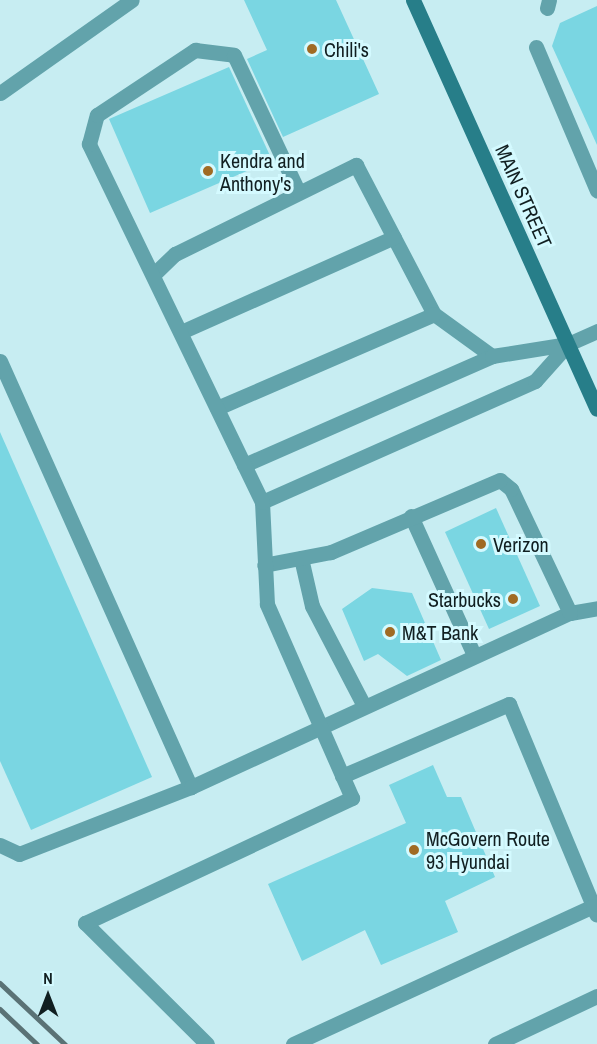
<!DOCTYPE html>
<html>
<head>
<meta charset="utf-8">
<style>
  body { margin:0 }
  #map { position:relative; width:597px; height:1044px; overflow:hidden; background:#c7edf2; font-family:"Archivo Narrow",sans-serif }
  div>[style] { position:absolute }
  [style*='--x'] { left:calc(var(--x)*1px); top:calc(var(--y)*1px); width:calc(var(--w)*1px); rotate:calc(var(--a)*1deg) }
  .building>* { inset:0; background:#7ad6e2 }
  .lane>* { height:15px; margin:-7.5px; padding:0 7.5px; transform-origin:7.5px; border-radius:7.5px; background:#62a3ab }
  .street>* { height:15px; margin:-7.5px; padding:0 7.5px; transform-origin:7.5px; border-radius:7.5px; background:#62a3ab }
  .secondary>* { height:15px; margin:-7.5px; padding:0 7.5px; transform-origin:7.5px; border-radius:7.5px; background:#277e89 }
  .rail>* { height:4.5px; margin:-2.25px; padding:0 2.25px; transform-origin:2.25px; border-radius:2.25px; background:#5a7275 }
  .dots>* { width:16px; height:16px; translate:-50% -50%; box-sizing:border-box; border:3px solid #d4faff; border-radius:50% }
  span { translate:-50% -50%; white-space:nowrap; text-align:center; line-height:1.15; -webkit-text-stroke:6px #d4faff; paint-order:stroke }
  .poi-label { font-size:20px; color:#111f21 }
  .left { translate:0 -50%; text-align:left }
  .right { translate:-100% -50%; text-align:right }
  .street-label { font-size:20px; color:#111f21 }
  .north { position:absolute; left:18px; top:966px; width:60px; height:60px; -webkit-text-stroke:4px #d4faff; paint-order:stroke; rotate:0deg; font-size:16px; font-weight:700; line-height:24px; text-align:center; color:#111f21 }
  .north::after { content:''; display:block; margin:auto; width:21px; height:27px; background:#111f21; clip-path:polygon(50% 0,100% 100%,50% 72%,0 100%) }
</style>
</head>
<body>
<div id="map">
  <div class="building">
    <div style="clip-path:polygon(244px 0,336px 0,379px 94px,283px 137px,247px 59px,267px 50px)"></div>
    <div style="clip-path:polygon(597px 6px,597px 145px,552px 46px,560px 23px)"></div>
    <div style="clip-path:polygon(229px 67px,272px 160px,150px 213px,109px 119px)"></div>
    <div style="clip-path:polygon(0 432px,152px 777px,31px 830px,0 761px)"></div>
    <div style="clip-path:polygon(496px 508px,540px 606px,489px 629px,445px 532px)"></div>
    <div style="clip-path:polygon(372px 588px,412px 593px,441px 660px,407px 676px,378px 654px,364px 661px,342px 609px)"></div>
    <div style="clip-path:polygon(433px 765px,447px 797px,461px 797px,495px 877px,445px 901px,458px 932px,381px 965px,365px 930px,302px 961px,268px 884px,406px 823px,389px 785px)"></div>
  </div>
  <div class="lane">
    <div style="--x:547;--y:8;--w:8;--a:-76"></div>
    <div style="--x:536;--y:47;--w:156;--a:67"></div>
    <div style="--x:154;--y:274;--w:29;--a:-44"></div>
    <div style="--x:175;--y:254;--w:202;--a:-26.2"></div>
    <div style="--x:356;--y:165;--w:168;--a:62.4"></div>
    <div style="--x:434;--y:314;--w:72;--a:35.9"></div>
    <div style="--x:181;--y:332;--w:233;--a:-24"></div>
    <div style="--x:0;--y:361;--w:467;--a:65.9"></div>
    <div style="--x:217;--y:408;--w:236;--a:-23.4"></div>
    <div style="--x:244;--y:465;--w:271;--a:-23.7"></div>
    <div style="--x:492;--y:356;--w:77;--a:-9"></div>
    <div style="--x:568;--y:344;--w:32;--a:-24"></div>
    <div style="--x:262;--y:502;--w:299;--a:-23.9"></div>
    <div style="--x:535;--y:381;--w:50;--a:-48.3"></div>
    <div style="--x:411;--y:516;--w:153;--a:65.6"></div>
    <div style="--x:301;--y:558;--w:49;--a:77.1"></div>
    <div style="--x:312;--y:606;--w:110;--a:62.5"></div>
    <div style="--x:570;--y:613;--w:27;--a:-10"></div>
    <div style="--x:342;--y:776;--w:182;--a:-23.3"></div>
    <div style="--x:509;--y:704;--w:219;--a:67.4"></div>
    <div style="--x:0;--y:845;--w:21;--a:25"></div>
    <div style="--x:19;--y:854;--w:185;--a:-21.3"></div>
    <div style="--x:191;--y:787;--w:417;--a:-24.7"></div>
    <div style="--x:570;--y:613;--w:137;--a:-115.4"></div>
    <div style="--x:511;--y:489;--w:14;--a:-141"></div>
    <div style="--x:500;--y:480;--w:184;--a:156.9"></div>
    <div style="--x:331;--y:552;--w:68;--a:169"></div>
    <div style="--x:207;--y:1044;--w:172;--a:-135.2"></div>
    <div style="--x:85;--y:923;--w:295;--a:-25.1"></div>
    <div style="--x:352;--y:798;--w:212;--a:-113.7"></div>
    <div style="--x:267;--y:604;--w:102;--a:-92.8"></div>
    <div style="--x:262;--y:502;--w:398;--a:-115.8"></div>
    <div style="--x:89;--y:144;--w:30;--a:-75"></div>
    <div style="--x:97;--y:115;--w:118;--a:-33.6"></div>
    <div style="--x:195;--y:50;--w:39;--a:7"></div>
    <div style="--x:234;--y:55;--w:150;--a:64.8"></div>
    <div style="--x:293;--y:1044;--w:330;--a:-24.7"></div>
    <div style="--x:593;--y:906;--w:9;--a:69"></div>
    <div style="--x:495;--y:1044;--w:113;--a:-25.2"></div>
  </div>
  <div class="street">
    <div style="--x:0;--y:93;--w:161;--a:-35.2"></div>
  </div>
  <div class="secondary">
    <div style="--x:413;--y:0;--w:448;--a:65.8"></div>
  </div>
  <div class="rail">
    <div style="--x:0;--y:983;--w:89;--a:43.2"></div>
    <div style="--x:0;--y:1009;--w:51;--a:43.4"></div>
  </div>
  <div class="dots">
    <div style="left:312px;top:49px;background:#a06b24"></div>
    <div style="left:208px;top:171px;background:#a06b24"></div>
    <div style="left:481px;top:544px;background:#a06b24"></div>
    <div style="left:513px;top:599px;background:#a06b24"></div>
    <div style="left:390px;top:632px;background:#a06b24"></div>
    <div style="left:414px;top:850px;background:#a06b24"></div>
  </div>
  <div class="poi-label">
    <span class="left" style="left:324px;top:49px">Chili's</span>
    <span class="left" style="left:220px;top:172px">Kendra and<br>Anthony's</span>
    <span class="left" style="left:493px;top:544px">Verizon</span>
    <span class="right" style="left:501px;top:599px">Starbucks</span>
    <span class="left" style="left:402px;top:632px">M&amp;T Bank</span>
    <span class="left" style="left:426px;top:850px">McGovern Route<br>93 Hyundai</span>
  </div>
  <div class="street-label">
    <span style="left:524px;top:196px;rotate:66deg">MAIN STREET</span>
  </div>
  <div class="north">N</div>
</div>
</body>
</html>
